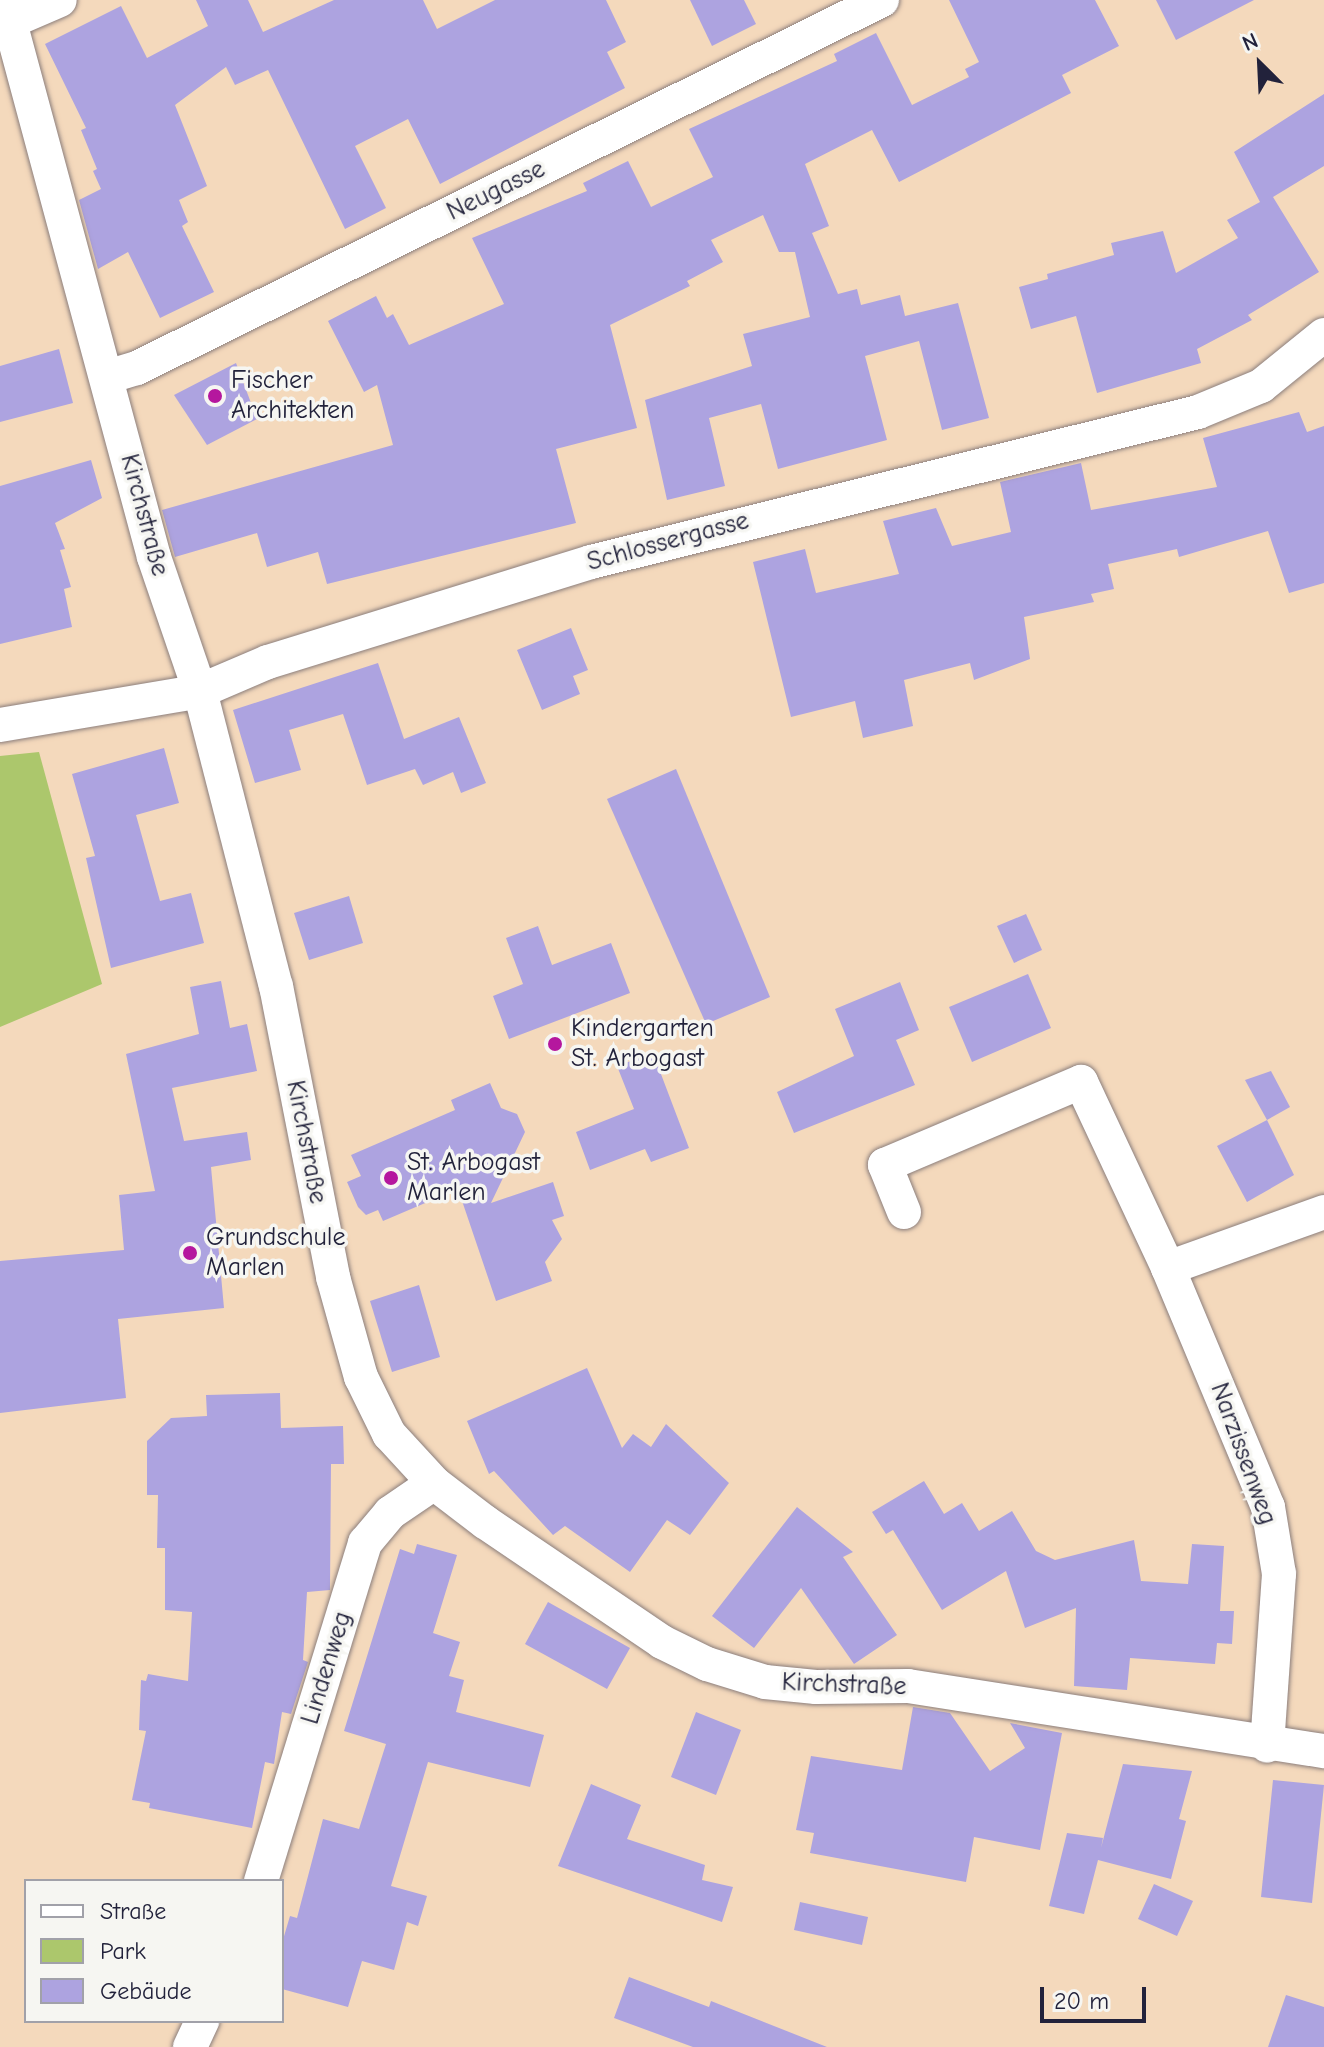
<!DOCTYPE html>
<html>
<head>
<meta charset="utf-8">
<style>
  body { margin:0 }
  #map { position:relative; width:1324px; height:2047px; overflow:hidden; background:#f4d9bc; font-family:"Comic Neue",sans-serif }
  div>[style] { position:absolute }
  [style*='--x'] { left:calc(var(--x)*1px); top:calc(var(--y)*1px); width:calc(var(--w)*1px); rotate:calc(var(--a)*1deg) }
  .green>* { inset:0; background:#acc76c }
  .building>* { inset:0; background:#ada3e0 }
  .roads { filter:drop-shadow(0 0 2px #8b7e7c) drop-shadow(0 0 2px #8b7e7c) }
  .minor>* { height:34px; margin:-17px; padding:0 17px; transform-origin:17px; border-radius:17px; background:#fff }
  .dots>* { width:22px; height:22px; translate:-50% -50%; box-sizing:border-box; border:4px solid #f6f6f2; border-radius:50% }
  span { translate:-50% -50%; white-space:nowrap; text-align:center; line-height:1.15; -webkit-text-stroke:7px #f6f6f2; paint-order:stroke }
  .street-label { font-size:26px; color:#22223b }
  .poi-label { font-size:26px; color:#22223b }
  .left { translate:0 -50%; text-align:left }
  .legend { position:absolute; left:24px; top:1879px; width:260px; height:144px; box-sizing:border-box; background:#f6f6f2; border:2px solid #a1a1a9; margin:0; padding:10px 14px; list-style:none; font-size:24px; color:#22223b }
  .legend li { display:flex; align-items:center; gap:16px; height:40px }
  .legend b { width:40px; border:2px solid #a1a1a9 }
  .north { position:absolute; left:1220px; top:24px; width:80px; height:80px; -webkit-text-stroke:6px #f6f6f2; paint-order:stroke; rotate:336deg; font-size:22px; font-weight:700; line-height:32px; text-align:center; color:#22223b }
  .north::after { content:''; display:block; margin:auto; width:28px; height:36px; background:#22223b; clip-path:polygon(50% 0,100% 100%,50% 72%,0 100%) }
  .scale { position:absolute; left:1040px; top:1987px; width:106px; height:36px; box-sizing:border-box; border:4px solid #22223b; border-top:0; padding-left:10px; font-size:24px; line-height:28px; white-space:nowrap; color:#22223b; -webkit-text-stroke:6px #f6f6f2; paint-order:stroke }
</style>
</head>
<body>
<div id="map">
  <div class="green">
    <div style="clip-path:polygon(39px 752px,102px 984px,0 1027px,0 756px)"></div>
  </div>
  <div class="building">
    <div style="clip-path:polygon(196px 0,248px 0,263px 32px,334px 0,423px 0,437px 29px,495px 0,606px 0,626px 42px,607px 52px,625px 88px,440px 184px,408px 119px,355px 146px,386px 208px,345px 229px,268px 70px,235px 85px,226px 67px,175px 105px,207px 186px,179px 200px,188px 222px,182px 226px,214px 292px,160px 318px,128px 252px,98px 269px,79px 200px,101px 189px,93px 171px,97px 169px,81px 130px,86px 128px,45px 44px,121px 6px,147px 58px,208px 26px)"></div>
    <div style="clip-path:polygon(690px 0,744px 0,756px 24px,712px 46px)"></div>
    <div style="clip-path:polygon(949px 0,1095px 0,1119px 46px,1062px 75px,1071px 93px,899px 182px,872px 130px,805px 164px,829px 226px,812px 233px,838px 294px,857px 289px,861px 305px,900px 295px,905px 316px,958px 303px,989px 418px,942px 430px,919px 341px,865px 356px,887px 440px,778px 469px,761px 404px,709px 418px,725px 486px,667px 500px,645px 400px,752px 366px,743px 334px,810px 317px,795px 252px,779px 252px,763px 215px,711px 240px,723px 262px,687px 281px,690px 286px,610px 325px,637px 428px,556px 449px,576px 523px,327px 584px,318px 552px,267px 567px,257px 533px,175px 557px,162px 510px,393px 445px,377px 385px,364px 392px,328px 321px,376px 296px,387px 318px,393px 314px,409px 345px,504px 304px,472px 238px,587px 191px,583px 183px,628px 161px,651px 207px,713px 177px,689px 129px,837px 61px,834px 54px,876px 33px,912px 105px,969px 77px,965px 69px,979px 62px)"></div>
    <div style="clip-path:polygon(1156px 0,1254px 0,1176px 40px)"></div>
    <div style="clip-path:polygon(1324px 94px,1324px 166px,1273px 197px,1319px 272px,1248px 315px,1252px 320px,1197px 349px,1201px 363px,1097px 393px,1076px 316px,1031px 329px,1019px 287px,1048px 279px,1047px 274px,1114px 255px,1111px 243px,1163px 231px,1176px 273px,1238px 238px,1227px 220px,1260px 202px,1234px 152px)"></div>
    <div style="clip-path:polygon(59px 349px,73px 403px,0 422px,0 366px)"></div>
    <div style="clip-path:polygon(236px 363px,257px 419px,207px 445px,174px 395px)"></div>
    <div style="clip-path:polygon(1299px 412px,1307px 432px,1324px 426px,1324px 583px,1289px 593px,1268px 531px,1179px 557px,1177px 549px,1108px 564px,1114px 589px,1091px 594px,1094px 602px,1024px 617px,1030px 659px,974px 680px,970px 663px,904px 680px,913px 726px,863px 738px,855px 701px,791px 717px,753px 562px,805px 549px,816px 593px,899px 574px,883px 521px,936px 508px,952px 546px,1011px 532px,1000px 482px,1081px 463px,1091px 510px,1217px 487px,1203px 438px)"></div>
    <div style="clip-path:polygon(91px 460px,102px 498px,55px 523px,65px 549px,60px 550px,71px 587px,64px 589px,72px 627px,0 644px,0 486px)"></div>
    <div style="clip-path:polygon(571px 628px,588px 670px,573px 676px,580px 694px,542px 710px,517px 650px)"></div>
    <div style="clip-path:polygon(378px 663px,404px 739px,459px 717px,486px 783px,461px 793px,453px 772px,423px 785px,415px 769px,367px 785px,343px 714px,289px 730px,301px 770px,255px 783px,233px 710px)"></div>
    <div style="clip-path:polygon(164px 748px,179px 803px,136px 815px,160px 901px,191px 893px,204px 943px,111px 968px,86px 858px,95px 856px,72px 774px)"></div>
    <div style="clip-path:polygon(676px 769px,770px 997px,706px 1024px,607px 799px)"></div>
    <div style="clip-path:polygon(349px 896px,363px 943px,309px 960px,294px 913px)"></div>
    <div style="clip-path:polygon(1026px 914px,1042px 950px,1014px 963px,997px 926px)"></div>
    <div style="clip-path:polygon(538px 926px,552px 965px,611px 943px,630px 993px,509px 1039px,493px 996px,523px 984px,506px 938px)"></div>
    <div style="clip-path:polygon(1028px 974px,1051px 1028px,972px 1062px,949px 1007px)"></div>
    <div style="clip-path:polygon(221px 981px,230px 1028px,247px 1024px,257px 1071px,172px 1088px,184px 1141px,247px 1132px,251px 1160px,211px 1167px,224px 1308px,118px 1319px,126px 1398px,0 1413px,0 1261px,124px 1250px,119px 1195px,155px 1191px,126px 1054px,199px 1034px,190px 987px)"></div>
    <div style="clip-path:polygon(900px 982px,919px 1030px,896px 1040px,915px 1085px,794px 1133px,777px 1092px,854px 1056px,835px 1009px)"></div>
    <div style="clip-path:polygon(653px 1053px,689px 1148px,651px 1162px,645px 1149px,590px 1170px,576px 1132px,634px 1109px,617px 1066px)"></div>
    <div style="clip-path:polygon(1271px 1071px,1290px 1107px,1267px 1120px,1245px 1080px)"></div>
    <div style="clip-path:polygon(490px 1083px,501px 1108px,517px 1114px,525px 1132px,491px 1203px,553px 1182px,564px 1216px,552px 1220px,562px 1239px,545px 1262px,552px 1281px,496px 1301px,458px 1189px,383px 1221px,378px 1210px,366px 1215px,358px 1207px,347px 1182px,361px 1176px,351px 1155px,455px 1110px,451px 1100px)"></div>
    <div style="clip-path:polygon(1267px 1120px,1294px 1175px,1247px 1202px,1217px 1146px)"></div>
    <div style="clip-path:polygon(419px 1285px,440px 1357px,392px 1372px,370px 1301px)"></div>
    <div style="clip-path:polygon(587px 1368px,622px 1448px,633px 1434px,651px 1447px,666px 1424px,729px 1483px,690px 1535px,667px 1520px,630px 1572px,565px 1526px,553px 1535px,494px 1471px,489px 1474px,467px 1421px)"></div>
    <div style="clip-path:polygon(280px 1393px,281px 1428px,343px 1426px,344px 1464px,331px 1464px,330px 1590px,307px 1592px,303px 1660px,308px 1662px,291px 1714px,282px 1712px,274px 1764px,265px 1762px,252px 1828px,149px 1808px,150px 1803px,132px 1800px,146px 1731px,139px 1730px,141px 1680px,146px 1681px,148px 1674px,188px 1681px,192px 1612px,165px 1610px,165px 1548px,157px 1548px,158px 1495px,147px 1495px,147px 1441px,171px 1418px,207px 1416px,206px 1395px)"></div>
    <div style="clip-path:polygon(924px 1481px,944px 1514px,962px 1503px,979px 1531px,1012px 1511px,1036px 1551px,1055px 1560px,1134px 1540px,1141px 1581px,1188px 1584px,1192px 1544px,1224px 1546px,1220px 1611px,1234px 1611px,1232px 1644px,1217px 1643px,1215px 1664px,1130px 1658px,1127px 1690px,1074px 1686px,1076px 1608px,1025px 1628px,1006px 1571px,942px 1610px,893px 1530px,886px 1534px,872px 1512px)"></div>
    <div style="clip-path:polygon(797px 1507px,853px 1552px,843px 1557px,897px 1635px,854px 1664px,801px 1588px,754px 1648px,712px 1616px)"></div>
    <div style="clip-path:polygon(417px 1544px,457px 1555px,433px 1633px,460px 1642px,449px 1676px,464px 1680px,456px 1712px,544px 1735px,530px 1787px,428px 1762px,391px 1886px,427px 1896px,418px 1926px,407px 1922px,394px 1970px,362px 1961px,348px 2007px,282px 1989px,282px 1943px,290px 1916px,297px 1918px,323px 1819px,359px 1829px,386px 1744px,344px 1731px,400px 1549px,414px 1554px)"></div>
    <div style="clip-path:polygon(548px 1602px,630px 1648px,607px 1689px,525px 1644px)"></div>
    <div style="clip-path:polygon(913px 1707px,950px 1713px,990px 1771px,1025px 1748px,1010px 1723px,1062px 1733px,1040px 1850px,974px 1837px,966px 1882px,810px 1853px,814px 1833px,796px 1830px,811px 1756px,902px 1770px)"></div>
    <div style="clip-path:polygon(696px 1712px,741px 1730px,716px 1795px,671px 1777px)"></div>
    <div style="clip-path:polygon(1123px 1764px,1192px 1771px,1179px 1819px,1186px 1821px,1171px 1879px,1098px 1860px,1084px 1914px,1049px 1906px,1067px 1833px,1103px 1838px,1101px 1848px)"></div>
    <div style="clip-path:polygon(1273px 1780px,1324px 1785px,1312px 1903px,1261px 1897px)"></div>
    <div style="clip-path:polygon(591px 1784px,641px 1805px,627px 1839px,705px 1865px,702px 1880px,733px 1887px,722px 1922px,558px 1866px)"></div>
    <div style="clip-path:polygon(1154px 1884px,1193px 1901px,1177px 1936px,1138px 1919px)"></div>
    <div style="clip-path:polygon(800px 1902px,868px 1917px,862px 1945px,794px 1930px)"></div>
    <div style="clip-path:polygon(629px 1977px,709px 2007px,711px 2001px,827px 2047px,693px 2047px,614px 2018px)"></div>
    <div style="clip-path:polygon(1286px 1995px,1324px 2007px,1324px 2047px,1268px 2047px)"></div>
  </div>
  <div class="roads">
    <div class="minor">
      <div style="--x:4;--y:0;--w:577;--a:74.93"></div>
      <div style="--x:154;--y:557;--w:142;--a:71.1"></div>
      <div style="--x:200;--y:691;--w:305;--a:75.6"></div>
      <div style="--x:276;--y:986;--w:297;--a:78.9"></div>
      <div style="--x:333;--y:1277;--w:104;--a:74.4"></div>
      <div style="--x:361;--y:1377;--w:64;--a:63.8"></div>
      <div style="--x:389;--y:1434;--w:67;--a:47.4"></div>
      <div style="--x:434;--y:1483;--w:64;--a:37.4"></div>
      <div style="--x:485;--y:1522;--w:214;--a:34.1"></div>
      <div style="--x:662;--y:1642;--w:50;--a:26.1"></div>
      <div style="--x:707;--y:1664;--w:61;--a:17.2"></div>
      <div style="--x:765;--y:1682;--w:51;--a:5.6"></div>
      <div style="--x:816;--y:1687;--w:92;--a:-0.6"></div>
      <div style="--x:908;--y:1686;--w:421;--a:8.9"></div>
      <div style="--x:0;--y:26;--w:65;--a:-23.4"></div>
      <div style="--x:107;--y:377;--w:31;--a:-17"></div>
      <div style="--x:137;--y:368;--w:831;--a:-26.29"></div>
      <div style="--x:0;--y:725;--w:203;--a:-9.6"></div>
      <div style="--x:200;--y:691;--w:74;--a:-23.1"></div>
      <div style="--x:268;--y:662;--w:338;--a:-17.2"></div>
      <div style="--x:591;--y:562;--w:625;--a:-13.88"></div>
      <div style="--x:1198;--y:412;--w:68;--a:-22.4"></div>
      <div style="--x:1261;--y:386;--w:81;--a:-39"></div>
      <div style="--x:904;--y:1212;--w:51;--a:-112"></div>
      <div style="--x:885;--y:1165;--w:213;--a:-23"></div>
      <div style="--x:1081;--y:1082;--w:205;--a:64.9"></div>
      <div style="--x:1168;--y:1268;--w:259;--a:67.3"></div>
      <div style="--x:1268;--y:1507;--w:68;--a:80.7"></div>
      <div style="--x:1279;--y:1574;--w:172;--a:94"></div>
      <div style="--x:1168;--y:1268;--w:166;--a:-19.7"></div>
      <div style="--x:261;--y:1881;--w:354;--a:-72.9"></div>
      <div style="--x:365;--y:1543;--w:39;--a:-50"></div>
      <div style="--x:390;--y:1513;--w:53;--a:-34.3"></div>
      <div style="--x:190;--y:2047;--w:29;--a:-65"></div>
    </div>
  </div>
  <div class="dots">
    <div style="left:215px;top:396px;background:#b5179e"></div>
    <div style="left:555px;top:1044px;background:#b5179e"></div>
    <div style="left:391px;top:1178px;background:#b5179e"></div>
    <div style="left:190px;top:1253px;background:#b5179e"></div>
  </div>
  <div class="street-label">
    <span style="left:496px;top:191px;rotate:-26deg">Neugasse</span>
    <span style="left:144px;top:515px;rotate:75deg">Kirchstraße</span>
    <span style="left:668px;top:542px;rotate:-15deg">Schlossergasse</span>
    <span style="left:306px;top:1142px;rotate:79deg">Kirchstraße</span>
    <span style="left:1243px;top:1454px;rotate:70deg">Narzissenweg</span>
    <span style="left:327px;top:1668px;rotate:-73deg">Lindenweg</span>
    <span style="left:844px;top:1685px;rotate:2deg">Kirchstraße</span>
  </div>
  <div class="poi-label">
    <span class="left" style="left:231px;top:396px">Fischer<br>Architekten</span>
    <span class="left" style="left:571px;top:1044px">Kindergarten<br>St. Arbogast</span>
    <span class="left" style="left:407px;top:1178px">St. Arbogast<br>Marlen</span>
    <span class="left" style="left:206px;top:1253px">Grundschule<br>Marlen</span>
  </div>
  <ul class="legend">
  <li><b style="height:10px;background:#fff"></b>Straße</li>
  <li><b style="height:22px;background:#acc76c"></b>Park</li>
  <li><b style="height:22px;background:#ada3e0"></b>Gebäude</li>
  </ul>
  <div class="north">N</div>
  <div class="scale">20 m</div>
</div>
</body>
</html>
